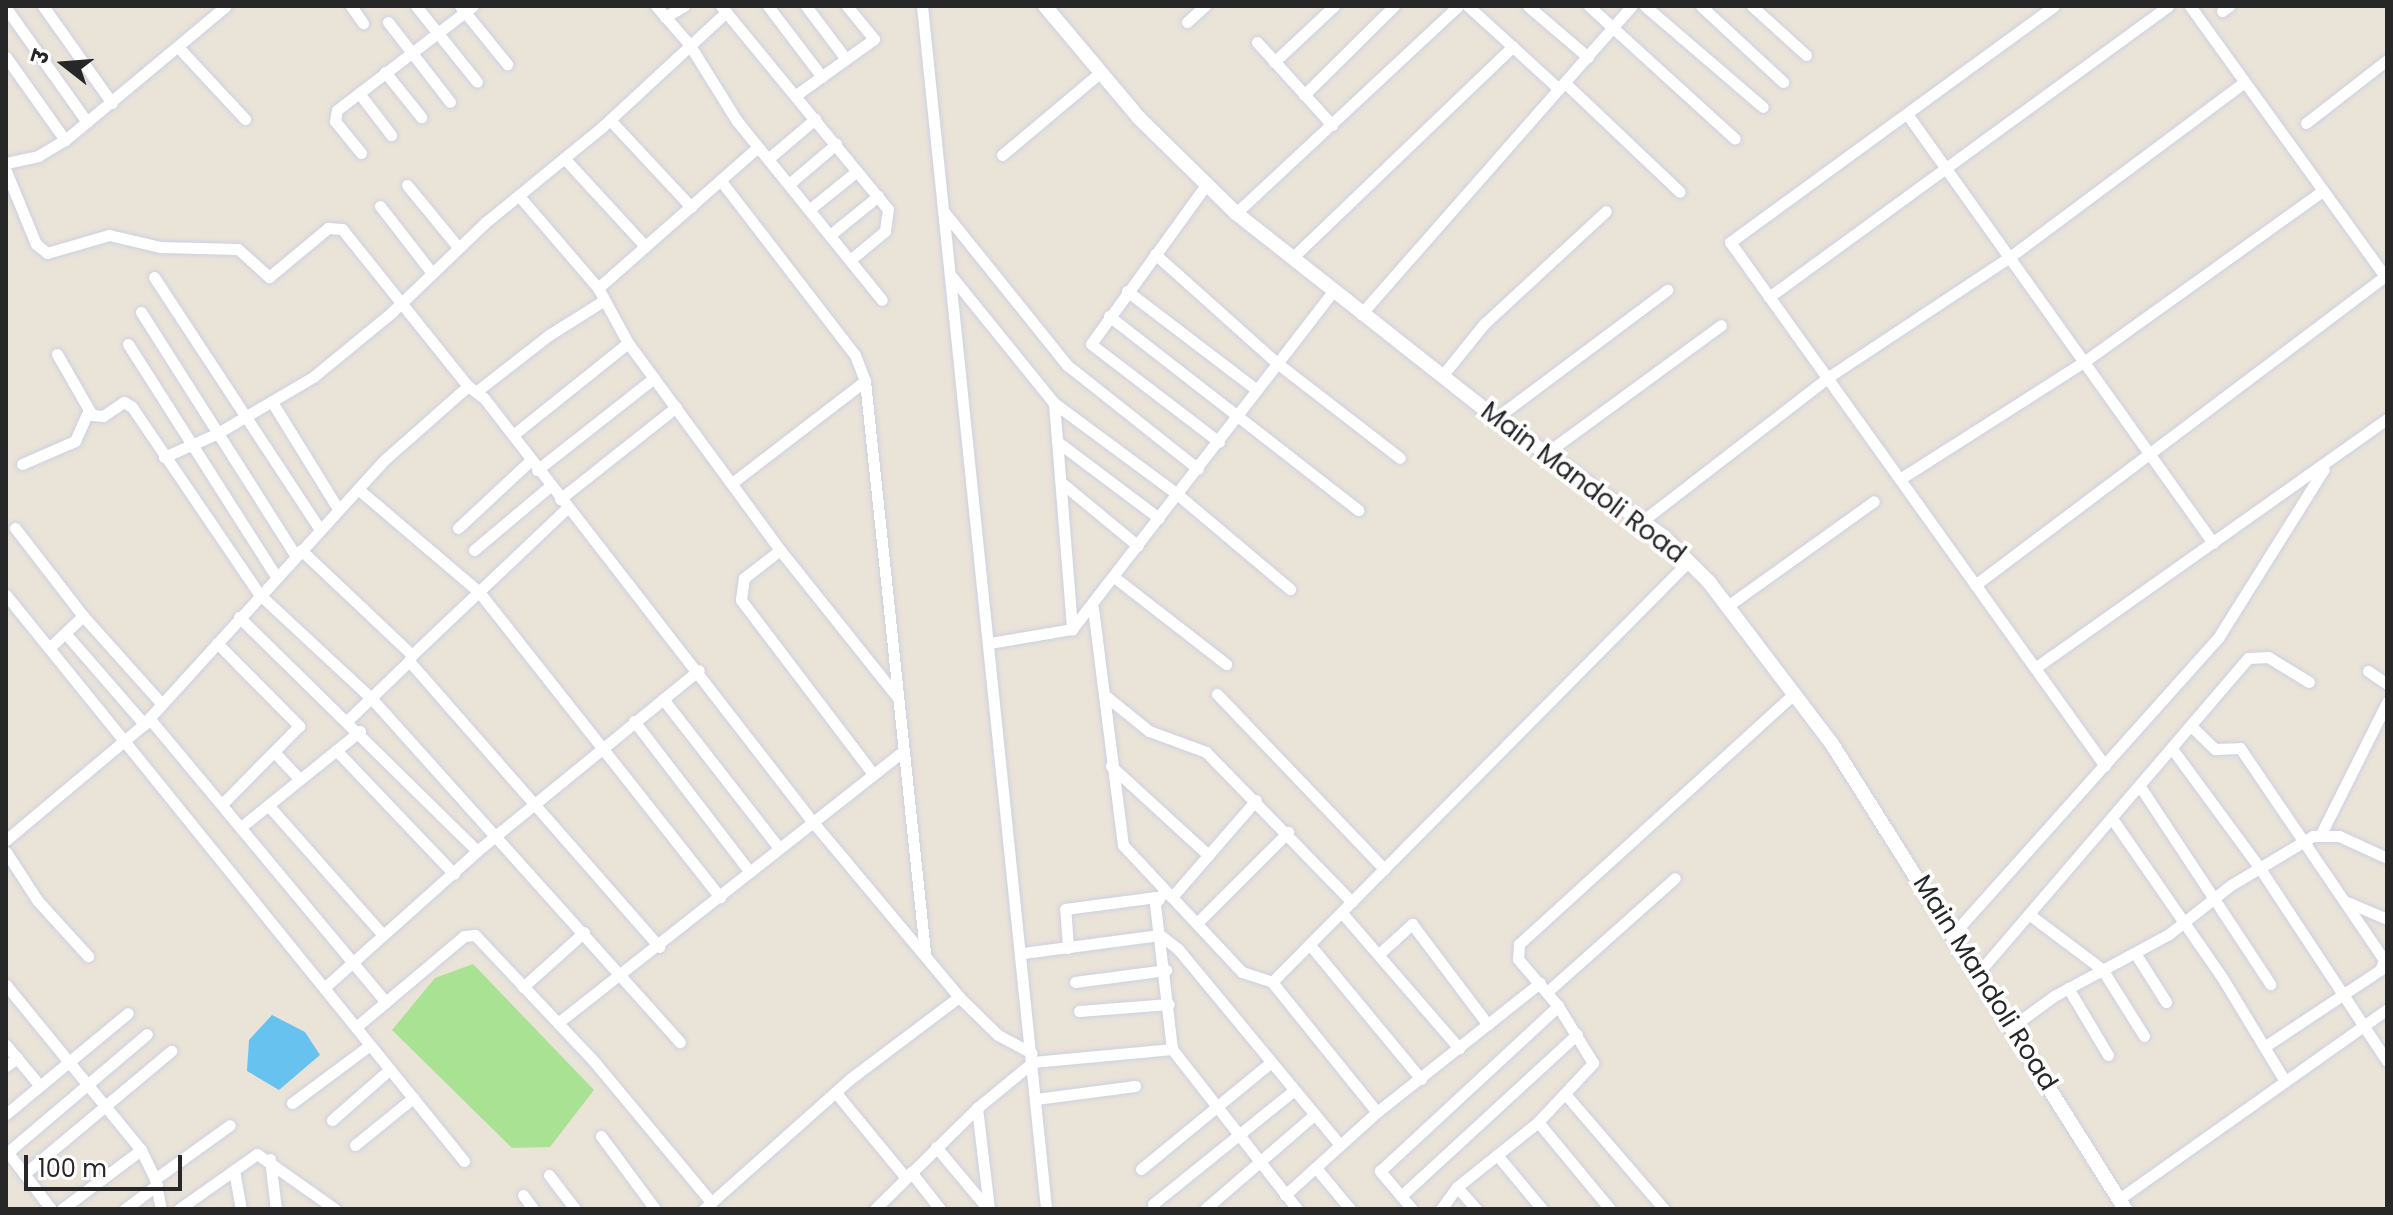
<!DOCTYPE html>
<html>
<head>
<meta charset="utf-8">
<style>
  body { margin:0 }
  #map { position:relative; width:2393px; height:1215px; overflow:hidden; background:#eae3d8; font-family:Poppins,"Noto Sans Devanagari",sans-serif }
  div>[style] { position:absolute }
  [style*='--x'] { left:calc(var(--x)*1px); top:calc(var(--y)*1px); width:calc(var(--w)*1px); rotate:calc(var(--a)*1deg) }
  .green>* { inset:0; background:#a9e293 }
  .water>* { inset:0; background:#68c2ef }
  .roads { filter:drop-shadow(0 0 2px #cdd0e1) drop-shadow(0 0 2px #cdd0e1) }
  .minor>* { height:11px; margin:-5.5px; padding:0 5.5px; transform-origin:5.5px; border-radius:5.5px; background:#fff }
  .tertiary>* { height:14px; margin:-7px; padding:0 7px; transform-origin:7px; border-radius:7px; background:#fff }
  span { translate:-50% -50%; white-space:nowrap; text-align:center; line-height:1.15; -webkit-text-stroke:8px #fff; paint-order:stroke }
  .street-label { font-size:26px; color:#272727 }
  .frame { position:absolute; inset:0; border:8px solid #272727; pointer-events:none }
  .north { position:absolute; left:24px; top:24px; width:80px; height:80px; -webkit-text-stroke:6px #fff; paint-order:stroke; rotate:287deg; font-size:22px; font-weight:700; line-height:32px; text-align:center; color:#272727 }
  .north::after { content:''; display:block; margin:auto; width:28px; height:36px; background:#272727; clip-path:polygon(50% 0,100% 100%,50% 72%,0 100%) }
  .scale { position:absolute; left:24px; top:1155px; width:158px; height:36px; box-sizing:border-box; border:4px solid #272727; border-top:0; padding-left:10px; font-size:24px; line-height:28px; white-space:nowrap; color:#272727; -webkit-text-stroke:6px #fff; paint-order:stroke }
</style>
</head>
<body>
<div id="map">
  <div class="green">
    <div style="clip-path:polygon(473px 964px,594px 1090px,550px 1147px,512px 1148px,392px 1030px,435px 978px)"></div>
  </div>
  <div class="water">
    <div style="clip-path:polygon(272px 1015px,305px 1032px,320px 1055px,279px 1090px,247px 1071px,249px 1040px)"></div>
  </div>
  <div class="roads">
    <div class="minor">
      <div style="--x:43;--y:6;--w:119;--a:54.6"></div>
      <div style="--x:351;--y:6;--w:21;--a:55"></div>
      <div style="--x:416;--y:6;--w:97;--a:51.2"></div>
      <div style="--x:460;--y:6;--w:75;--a:51"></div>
      <div style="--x:656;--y:6;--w:50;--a:49"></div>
      <div style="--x:689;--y:44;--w:91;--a:58.1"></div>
      <div style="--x:737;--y:121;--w:230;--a:51"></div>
      <div style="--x:721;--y:6;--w:263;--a:50.6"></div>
      <div style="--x:888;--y:209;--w:22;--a:98"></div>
      <div style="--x:885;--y:231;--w:45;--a:140.4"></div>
      <div style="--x:768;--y:6;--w:89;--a:52.7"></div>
      <div style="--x:806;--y:6;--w:66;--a:53"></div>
      <div style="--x:922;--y:6;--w:1209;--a:84.11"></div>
      <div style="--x:1468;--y:6;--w:123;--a:42.4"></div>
      <div style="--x:1528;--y:6;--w:79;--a:40.4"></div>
      <div style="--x:1589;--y:6;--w:197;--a:42.3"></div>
      <div style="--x:1645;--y:6;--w:155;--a:40.6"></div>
      <div style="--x:1701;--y:6;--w:112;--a:42.8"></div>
      <div style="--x:1752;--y:6;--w:73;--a:42.2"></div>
      <div style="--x:2054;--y:6;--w:401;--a:143.9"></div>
      <div style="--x:1730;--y:242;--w:644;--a:54.41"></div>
      <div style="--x:2190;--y:6;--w:337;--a:54.2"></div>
      <div style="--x:6;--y:8;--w:140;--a:54.6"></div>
      <div style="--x:2222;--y:11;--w:9;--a:-36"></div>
      <div style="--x:665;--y:17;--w:22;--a:-30"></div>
      <div style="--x:388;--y:22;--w:101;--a:52.2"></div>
      <div style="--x:1187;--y:22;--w:24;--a:-42"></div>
      <div style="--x:1257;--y:42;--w:112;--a:47.9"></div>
      <div style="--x:179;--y:48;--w:97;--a:47.1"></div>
      <div style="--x:6;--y:57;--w:102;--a:54.6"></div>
      <div style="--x:1274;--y:62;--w:82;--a:-43"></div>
      <div style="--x:385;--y:72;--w:58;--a:51.3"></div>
      <div style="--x:1565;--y:83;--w:158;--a:43.5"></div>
      <div style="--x:359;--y:93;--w:53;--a:52.7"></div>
      <div style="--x:796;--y:95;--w:96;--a:-35.7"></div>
      <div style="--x:874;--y:39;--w:43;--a:-129.3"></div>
      <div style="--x:1304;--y:95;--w:127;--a:-44.7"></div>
      <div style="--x:1907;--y:114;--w:527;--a:54.5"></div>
      <div style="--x:610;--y:120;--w:119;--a:47"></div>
      <div style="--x:2306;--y:123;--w:103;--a:-37.9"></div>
      <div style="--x:361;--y:153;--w:41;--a:-129.1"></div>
      <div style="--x:335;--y:121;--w:11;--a:-80"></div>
      <div style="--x:337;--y:110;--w:171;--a:-37.4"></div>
      <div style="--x:1002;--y:155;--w:129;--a:-40"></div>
      <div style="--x:564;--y:158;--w:120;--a:47.4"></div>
      <div style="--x:768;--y:159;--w:62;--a:-40.4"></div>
      <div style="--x:6;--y:163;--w:33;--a:-12"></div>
      <div style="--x:38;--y:156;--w:31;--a:-31"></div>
      <div style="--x:65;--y:140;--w:209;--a:-39.8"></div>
      <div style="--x:6;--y:171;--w:79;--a:67.7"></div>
      <div style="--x:36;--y:244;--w:14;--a:39"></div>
      <div style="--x:47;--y:253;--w:65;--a:-16.2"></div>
      <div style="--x:109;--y:235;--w:52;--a:13.2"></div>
      <div style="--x:160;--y:247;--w:78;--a:1.5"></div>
      <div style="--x:238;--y:249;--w:42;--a:42.1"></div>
      <div style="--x:269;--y:277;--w:77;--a:-39.7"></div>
      <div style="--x:328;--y:228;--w:14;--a:4"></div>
      <div style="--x:342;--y:229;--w:201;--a:51.3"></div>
      <div style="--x:721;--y:181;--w:220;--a:52.4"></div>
      <div style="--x:855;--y:355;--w:28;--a:69"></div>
      <div style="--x:865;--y:381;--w:574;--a:84"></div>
      <div style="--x:789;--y:184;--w:62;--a:-40.4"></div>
      <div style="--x:407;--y:185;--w:80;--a:50.6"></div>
      <div style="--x:1206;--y:185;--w:196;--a:125.9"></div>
      <div style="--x:1091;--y:344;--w:161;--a:37.4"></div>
      <div style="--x:519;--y:196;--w:121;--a:49.3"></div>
      <div style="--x:598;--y:288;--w:63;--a:61.4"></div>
      <div style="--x:628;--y:343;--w:257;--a:53.7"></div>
      <div style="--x:780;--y:550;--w:189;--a:51.4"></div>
      <div style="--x:380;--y:206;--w:85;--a:52.2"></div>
      <div style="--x:810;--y:209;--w:60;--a:-39"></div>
      <div style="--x:944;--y:212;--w:196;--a:51.2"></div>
      <div style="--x:1067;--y:365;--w:167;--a:38.4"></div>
      <div style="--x:1236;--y:213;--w:304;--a:-43"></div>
      <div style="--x:830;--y:235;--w:62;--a:-39.1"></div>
      <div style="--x:1155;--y:254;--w:164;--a:41.8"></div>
      <div style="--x:1277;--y:363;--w:155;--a:37.7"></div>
      <div style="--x:1292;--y:258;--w:306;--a:-43.8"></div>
      <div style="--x:154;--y:277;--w:303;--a:56.7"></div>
      <div style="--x:952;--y:277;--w:162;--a:51"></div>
      <div style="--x:1054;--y:403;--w:153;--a:36.5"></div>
      <div style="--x:1177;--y:494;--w:148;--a:40.1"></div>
      <div style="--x:598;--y:288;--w:213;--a:-41.4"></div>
      <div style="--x:1127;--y:291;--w:163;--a:37.3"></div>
      <div style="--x:1769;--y:297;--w:494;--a:-36.1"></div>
      <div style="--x:141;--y:312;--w:289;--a:57.6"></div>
      <div style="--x:1361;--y:314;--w:410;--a:-48.7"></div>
      <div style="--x:1109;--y:316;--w:316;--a:37.9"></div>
      <div style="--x:128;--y:344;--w:275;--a:57.5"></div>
      <div style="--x:57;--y:354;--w:70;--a:60.2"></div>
      <div style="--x:92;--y:415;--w:11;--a:5"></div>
      <div style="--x:103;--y:416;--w:25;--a:-34"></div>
      <div style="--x:124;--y:402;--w:9;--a:32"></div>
      <div style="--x:132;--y:407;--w:226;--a:55.8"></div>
      <div style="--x:259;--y:594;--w:154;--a:42.9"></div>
      <div style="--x:372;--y:699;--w:461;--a:48.1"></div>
      <div style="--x:1442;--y:376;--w:67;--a:-51.1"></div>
      <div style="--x:1484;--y:324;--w:166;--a:-42.8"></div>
      <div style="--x:477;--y:391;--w:91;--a:-37.9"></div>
      <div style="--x:549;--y:335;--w:64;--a:-32.2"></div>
      <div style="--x:272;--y:402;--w:126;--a:58.3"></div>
      <div style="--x:1054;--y:403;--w:227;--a:85.4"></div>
      <div style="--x:1496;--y:418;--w:214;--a:-36.8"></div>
      <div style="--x:513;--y:435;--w:147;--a:-38.7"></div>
      <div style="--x:1059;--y:443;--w:125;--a:36.9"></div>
      <div style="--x:1545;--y:454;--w:218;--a:-36.2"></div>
      <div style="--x:164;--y:457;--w:57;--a:-23.9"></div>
      <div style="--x:216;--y:434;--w:113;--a:-30.4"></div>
      <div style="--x:313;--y:377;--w:101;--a:-39.4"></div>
      <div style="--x:391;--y:313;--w:132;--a:-43.8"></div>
      <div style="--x:486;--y:222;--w:150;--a:-39.3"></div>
      <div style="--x:602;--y:127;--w:169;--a:-42.8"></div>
      <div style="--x:22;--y:464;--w:58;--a:-23.5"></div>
      <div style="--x:75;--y:441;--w:32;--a:-66"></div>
      <div style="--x:537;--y:470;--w:149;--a:-38.2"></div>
      <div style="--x:1903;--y:477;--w:216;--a:-32.5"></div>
      <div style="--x:2085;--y:361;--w:289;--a:-35.6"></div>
      <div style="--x:732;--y:483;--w:168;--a:-37.5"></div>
      <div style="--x:1063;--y:484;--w:97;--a:39.6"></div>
      <div style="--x:358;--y:489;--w:159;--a:40.4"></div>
      <div style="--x:479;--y:592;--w:389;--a:51.7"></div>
      <div style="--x:560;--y:499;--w:148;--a:-38.4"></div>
      <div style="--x:1641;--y:522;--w:239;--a:-37.7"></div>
      <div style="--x:1830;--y:376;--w:217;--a:-33.5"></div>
      <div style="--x:2011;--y:256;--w:289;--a:-36.7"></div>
      <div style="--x:15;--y:528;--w:111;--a:52.3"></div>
      <div style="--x:83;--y:616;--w:118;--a:48.1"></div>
      <div style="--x:458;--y:528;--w:100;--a:-43"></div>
      <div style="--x:301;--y:550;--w:153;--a:43.4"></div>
      <div style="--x:412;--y:655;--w:7;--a:117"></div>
      <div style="--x:409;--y:661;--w:380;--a:48.8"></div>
      <div style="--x:474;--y:550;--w:99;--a:-40.1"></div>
      <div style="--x:780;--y:550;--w:46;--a:142.1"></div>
      <div style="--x:744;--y:578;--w:22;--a:98"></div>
      <div style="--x:741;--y:600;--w:218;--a:52.8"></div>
      <div style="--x:1114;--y:577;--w:142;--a:37.8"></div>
      <div style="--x:1975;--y:585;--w:513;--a:-37"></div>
      <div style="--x:6;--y:595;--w:728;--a:51.02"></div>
      <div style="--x:1729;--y:605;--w:178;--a:-35.6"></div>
      <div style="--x:1093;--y:608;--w:239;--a:82.8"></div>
      <div style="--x:1123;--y:845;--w:174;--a:46.9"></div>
      <div style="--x:1242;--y:972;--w:32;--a:18"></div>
      <div style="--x:1272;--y:982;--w:167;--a:51.1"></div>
      <div style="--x:239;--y:617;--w:334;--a:44.5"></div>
      <div style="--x:65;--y:633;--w:121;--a:49"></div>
      <div style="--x:217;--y:643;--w:117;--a:45.3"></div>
      <div style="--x:299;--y:726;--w:110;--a:134.6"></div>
      <div style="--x:990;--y:643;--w:83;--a:-9.7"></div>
      <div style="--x:1072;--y:629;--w:428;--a:-52.3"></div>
      <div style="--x:49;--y:648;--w:47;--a:-43.3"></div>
      <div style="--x:412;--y:655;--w:214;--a:-43.5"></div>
      <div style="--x:2035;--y:668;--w:431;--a:-35.3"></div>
      <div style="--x:2368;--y:671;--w:23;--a:34"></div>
      <div style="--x:1217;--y:694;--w:242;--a:46.3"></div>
      <div style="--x:1107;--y:697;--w:54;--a:39"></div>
      <div style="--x:1149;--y:731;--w:61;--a:20.2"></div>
      <div style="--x:1206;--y:752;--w:209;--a:45.8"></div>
      <div style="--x:663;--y:699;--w:189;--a:52.1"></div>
      <div style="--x:149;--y:718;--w:370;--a:50.2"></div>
      <div style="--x:348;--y:720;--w:85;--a:-44"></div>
      <div style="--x:634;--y:721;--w:190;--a:52.5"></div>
      <div style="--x:2192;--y:727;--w:32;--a:44"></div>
      <div style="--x:2215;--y:749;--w:25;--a:-2"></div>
      <div style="--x:2240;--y:748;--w:256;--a:55.8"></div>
      <div style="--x:2384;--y:960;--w:11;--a:112"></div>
      <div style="--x:2380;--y:970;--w:139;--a:146.4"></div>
      <div style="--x:336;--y:750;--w:171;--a:46.4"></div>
      <div style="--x:2173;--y:750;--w:145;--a:53.7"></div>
      <div style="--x:2259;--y:867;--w:232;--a:56.6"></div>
      <div style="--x:276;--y:754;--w:34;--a:47"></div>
      <div style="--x:1111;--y:766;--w:132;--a:42.5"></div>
      <div style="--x:2141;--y:788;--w:235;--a:56.6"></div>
      <div style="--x:268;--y:805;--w:172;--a:48.5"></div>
      <div style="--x:2113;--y:820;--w:193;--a:55.3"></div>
      <div style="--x:2223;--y:979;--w:116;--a:58.8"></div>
      <div style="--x:241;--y:827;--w:153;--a:-38.9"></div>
      <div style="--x:2321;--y:834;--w:148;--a:-63.4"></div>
      <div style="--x:6;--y:840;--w:180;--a:-40"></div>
      <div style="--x:144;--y:724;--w:354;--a:-47.7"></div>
      <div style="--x:382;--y:462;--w:115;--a:-41.5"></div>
      <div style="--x:468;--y:386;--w:20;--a:37"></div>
      <div style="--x:484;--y:398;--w:535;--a:52.21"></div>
      <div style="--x:812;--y:821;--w:229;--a:50.1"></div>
      <div style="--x:959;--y:997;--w:54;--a:44.3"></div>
      <div style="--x:998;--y:1035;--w:38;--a:28"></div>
      <div style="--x:6;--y:852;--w:57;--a:57.1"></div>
      <div style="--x:37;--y:900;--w:76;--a:47.7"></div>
      <div style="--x:1172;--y:897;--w:128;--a:-49.1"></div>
      <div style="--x:2347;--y:902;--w:43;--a:23"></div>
      <div style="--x:1342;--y:913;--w:179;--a:49.1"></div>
      <div style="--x:2030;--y:915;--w:90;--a:36.9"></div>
      <div style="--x:2102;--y:969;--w:79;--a:57.9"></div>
      <div style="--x:1197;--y:923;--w:129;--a:-45"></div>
      <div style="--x:1955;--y:932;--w:394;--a:-48.2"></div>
      <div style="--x:2218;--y:638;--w:199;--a:-57.9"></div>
      <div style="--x:1310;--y:945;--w:174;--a:50.4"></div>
      <div style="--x:1068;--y:948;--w:39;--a:-94"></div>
      <div style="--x:1065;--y:909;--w:92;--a:-7.5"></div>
      <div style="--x:1023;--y:953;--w:138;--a:-7.5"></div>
      <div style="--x:1160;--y:935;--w:23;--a:38"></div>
      <div style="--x:1178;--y:949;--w:254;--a:50.4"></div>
      <div style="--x:2135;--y:953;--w:58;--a:57.7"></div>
      <div style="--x:1379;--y:954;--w:45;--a:-42.3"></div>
      <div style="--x:1412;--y:924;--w:126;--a:53"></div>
      <div style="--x:1979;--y:972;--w:413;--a:-49.4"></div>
      <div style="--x:2248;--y:658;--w:20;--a:-3"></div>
      <div style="--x:2268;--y:657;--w:48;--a:31.4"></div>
      <div style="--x:1075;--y:982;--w:92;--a:-7.5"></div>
      <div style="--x:1272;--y:982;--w:593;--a:-45.27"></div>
      <div style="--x:6;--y:985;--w:213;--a:50.7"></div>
      <div style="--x:141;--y:1150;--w:32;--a:64"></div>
      <div style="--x:155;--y:1179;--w:31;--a:79"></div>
      <div style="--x:523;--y:987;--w:82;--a:-42"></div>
      <div style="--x:324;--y:988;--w:205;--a:-41.8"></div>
      <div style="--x:477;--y:851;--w:286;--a:-39.2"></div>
      <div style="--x:2068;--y:988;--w:78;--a:59.2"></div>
      <div style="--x:1547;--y:992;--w:171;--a:-41.7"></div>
      <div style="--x:1079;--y:1011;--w:90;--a:-4.4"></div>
      <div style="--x:559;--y:1022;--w:438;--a:-38.2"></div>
      <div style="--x:2013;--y:1026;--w:51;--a:-36.2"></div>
      <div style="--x:2054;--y:996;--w:131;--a:-28.3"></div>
      <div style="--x:2169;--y:934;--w:79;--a:-38.3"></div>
      <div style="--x:2231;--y:885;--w:96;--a:-30.9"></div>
      <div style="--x:2313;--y:836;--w:26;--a:0"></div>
      <div style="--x:2339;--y:836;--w:53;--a:24.6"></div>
      <div style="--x:356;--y:1027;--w:141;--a:-40.1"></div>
      <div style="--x:464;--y:936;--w:11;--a:-5"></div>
      <div style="--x:475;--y:935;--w:170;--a:46.7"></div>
      <div style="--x:592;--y:1059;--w:187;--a:50.2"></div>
      <div style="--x:6;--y:1045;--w:53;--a:50.3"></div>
      <div style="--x:1172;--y:1049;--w:203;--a:52"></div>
      <div style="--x:6;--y:1066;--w:14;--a:-36"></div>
      <div style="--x:836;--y:1093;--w:110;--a:50.5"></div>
      <div style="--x:1566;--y:1095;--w:150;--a:49.3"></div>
      <div style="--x:1036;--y:1099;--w:100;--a:-7.5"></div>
      <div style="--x:292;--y:1103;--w:97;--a:-36.6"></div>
      <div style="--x:977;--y:1108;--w:102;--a:83.2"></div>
      <div style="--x:6;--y:1114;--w:158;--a:-39.6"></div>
      <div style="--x:332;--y:1120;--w:77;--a:-41.3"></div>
      <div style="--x:1538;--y:1122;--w:113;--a:50.4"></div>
      <div style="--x:601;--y:1136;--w:91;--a:53.5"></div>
      <div style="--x:355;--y:1145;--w:75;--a:-39"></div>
      <div style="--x:936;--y:1147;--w:81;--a:50"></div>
      <div style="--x:6;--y:1150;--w:74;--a:52.7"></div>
      <div style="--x:8;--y:1152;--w:182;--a:-40.3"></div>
      <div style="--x:1497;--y:1155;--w:70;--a:50.2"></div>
      <div style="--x:270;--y:1159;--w:50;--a:83.2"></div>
      <div style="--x:1316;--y:1168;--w:53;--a:50.3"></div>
      <div style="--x:1141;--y:1169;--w:167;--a:-39.4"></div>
      <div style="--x:234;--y:1170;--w:40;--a:80"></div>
      <div style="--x:911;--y:1172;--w:47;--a:51.9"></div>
      <div style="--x:24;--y:1174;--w:192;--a:-39.9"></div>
      <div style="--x:549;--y:1175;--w:43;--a:52.6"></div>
      <div style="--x:155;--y:1179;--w:92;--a:-35.8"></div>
      <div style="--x:1457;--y:1187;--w:29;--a:49"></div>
      <div style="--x:523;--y:1195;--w:17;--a:54"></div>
      <div style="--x:1285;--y:1195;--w:124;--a:-42.1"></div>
      <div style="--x:1377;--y:1112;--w:208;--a:-38.4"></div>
      <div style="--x:1401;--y:1196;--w:239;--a:-42.6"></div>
      <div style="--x:2119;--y:1199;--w:329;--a:-35.3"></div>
      <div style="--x:1153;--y:1204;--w:180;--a:-38.9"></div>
      <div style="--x:62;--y:1209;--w:99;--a:-36.8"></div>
      <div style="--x:125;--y:1209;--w:40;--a:-37"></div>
      <div style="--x:179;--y:1209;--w:95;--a:-35.2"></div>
      <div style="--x:257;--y:1154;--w:95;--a:35.2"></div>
      <div style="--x:704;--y:1209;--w:195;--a:-41.7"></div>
      <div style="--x:850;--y:1079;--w:136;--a:-37"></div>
      <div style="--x:875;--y:1209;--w:144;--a:-44.7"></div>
      <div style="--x:977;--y:1108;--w:72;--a:-39.4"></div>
      <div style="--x:1033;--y:1062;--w:140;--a:-5.3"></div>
      <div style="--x:1172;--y:1049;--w:146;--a:-96.7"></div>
      <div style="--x:1155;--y:904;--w:17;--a:-54"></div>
      <div style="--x:1205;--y:1209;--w:144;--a:-40.8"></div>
      <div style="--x:1412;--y:1209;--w:50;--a:-130.1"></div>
      <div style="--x:1380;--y:1171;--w:243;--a:-42.8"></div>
      <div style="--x:1441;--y:1209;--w:27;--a:-54"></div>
      <div style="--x:1457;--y:1187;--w:104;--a:-38.7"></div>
      <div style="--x:1538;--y:1122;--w:81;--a:-47"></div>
      <div style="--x:1593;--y:1063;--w:67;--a:-121.6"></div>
      <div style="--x:1558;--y:1006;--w:62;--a:-130.4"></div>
      <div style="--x:1518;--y:959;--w:15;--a:-86"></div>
      <div style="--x:1519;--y:944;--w:372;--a:-42.3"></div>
    </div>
    <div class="tertiary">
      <div style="--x:1045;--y:6;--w:146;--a:50"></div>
      <div style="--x:1139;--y:118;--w:136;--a:44.4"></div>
      <div style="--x:1236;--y:213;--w:331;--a:38.3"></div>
      <div style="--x:1496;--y:418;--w:206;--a:35.3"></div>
      <div style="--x:1664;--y:537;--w:64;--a:45"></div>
      <div style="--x:1709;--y:582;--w:203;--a:52.8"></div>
      <div style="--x:1832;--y:744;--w:550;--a:57.78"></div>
    </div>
  </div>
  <div class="street-label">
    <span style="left:1583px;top:483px;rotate:37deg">Main Mandoli Road</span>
    <span style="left:1985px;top:983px;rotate:58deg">Main Mandoli Road</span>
  </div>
  <div class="frame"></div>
  <div class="north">उ</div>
  <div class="scale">100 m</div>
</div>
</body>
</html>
